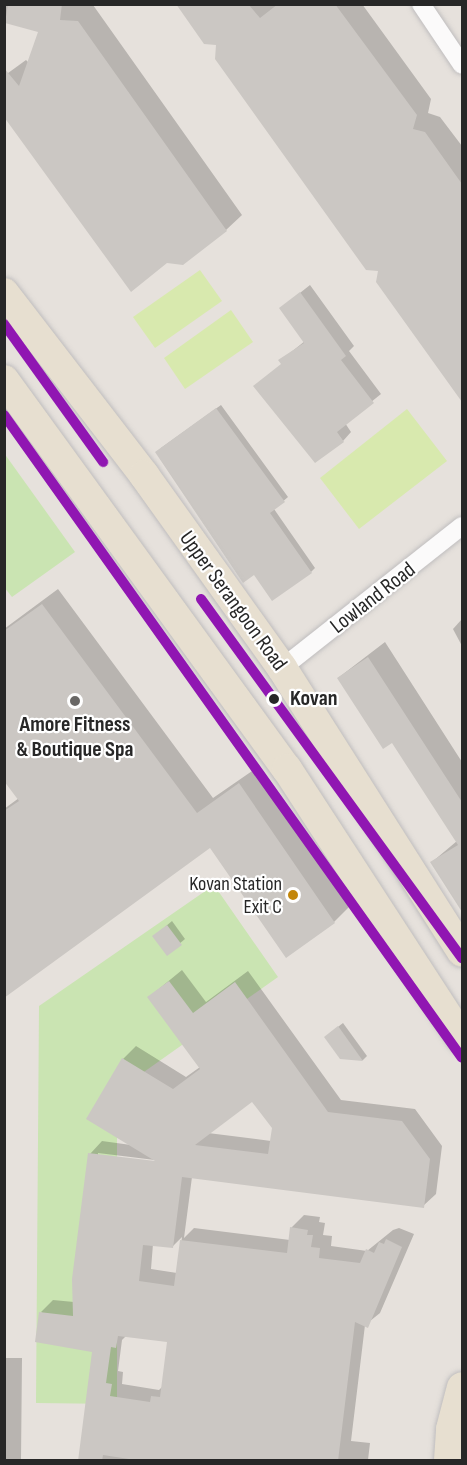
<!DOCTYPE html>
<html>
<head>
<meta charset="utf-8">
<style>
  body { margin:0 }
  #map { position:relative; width:467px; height:1465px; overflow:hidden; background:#e6e1dc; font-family:"Sofia Sans Condensed",sans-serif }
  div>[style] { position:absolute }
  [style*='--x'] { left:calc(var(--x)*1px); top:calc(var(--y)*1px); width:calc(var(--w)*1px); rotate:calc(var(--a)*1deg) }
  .green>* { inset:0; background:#cae4b2 }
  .pitch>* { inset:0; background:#d8e9ae }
  .shadow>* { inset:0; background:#0003 }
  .building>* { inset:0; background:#cbc7c3 }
  .roads { filter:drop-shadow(0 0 2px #bfbdbe) drop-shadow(0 0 2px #bfbdbe) }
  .minor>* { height:18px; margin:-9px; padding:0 9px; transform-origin:9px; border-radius:9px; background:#fbfafa }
  .primary>* { height:30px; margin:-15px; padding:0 15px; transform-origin:15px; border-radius:15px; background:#e7dfd0 }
  .metro-1>* { height:10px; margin:-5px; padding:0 5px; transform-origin:5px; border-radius:5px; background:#9016b2 }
  .dots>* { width:16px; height:16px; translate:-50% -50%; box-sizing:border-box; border:3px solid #fff; border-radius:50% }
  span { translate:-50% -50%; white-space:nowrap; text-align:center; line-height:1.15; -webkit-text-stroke:4.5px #fff; paint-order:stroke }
  .bus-label { font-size:20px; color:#272727 }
  .right { translate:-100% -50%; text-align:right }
  .street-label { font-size:22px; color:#272727 }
  .stop-label { font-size:22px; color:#272727; font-weight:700 }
  .left { translate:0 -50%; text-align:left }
  .poi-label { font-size:22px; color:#272727; font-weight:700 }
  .frame { position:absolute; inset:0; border:6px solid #272727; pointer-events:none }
</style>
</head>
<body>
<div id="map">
  <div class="green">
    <div style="clip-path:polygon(4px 453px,75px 552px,12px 597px,4px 587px)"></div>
    <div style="clip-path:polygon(214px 885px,278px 977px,117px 1091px,117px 1404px,36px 1403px,39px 1006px)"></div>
  </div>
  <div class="pitch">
    <div style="clip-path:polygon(200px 270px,222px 301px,155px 348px,133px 317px)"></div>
    <div style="clip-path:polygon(231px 310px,253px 342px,185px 389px,164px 358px)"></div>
    <div style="clip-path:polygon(407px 409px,447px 461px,359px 529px,320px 478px)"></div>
  </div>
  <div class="shadow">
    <div style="clip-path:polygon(4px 4px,93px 5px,242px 215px,226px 230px,4px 76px,26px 60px,29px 63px,40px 30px,30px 25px,4px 21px)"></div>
    <div style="clip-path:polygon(178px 4px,362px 4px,431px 99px,428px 113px,440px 117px,462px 146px,462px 399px,377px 282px,380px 270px,218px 44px)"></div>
    <div style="clip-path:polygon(310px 285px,354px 346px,349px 351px,381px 394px,345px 423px,351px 432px,343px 441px,280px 361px,305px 341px,281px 308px)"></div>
    <div style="clip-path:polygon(221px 405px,288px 497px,274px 509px,315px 568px,311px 572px,161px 448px)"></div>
    <div style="clip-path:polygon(58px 589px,213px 798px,255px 769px,350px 906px,334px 922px,286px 955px,211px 846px,4px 997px,4px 809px,19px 798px,4px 778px,4px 629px)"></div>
    <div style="clip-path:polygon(462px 619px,462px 646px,453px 629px)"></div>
    <div style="clip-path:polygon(385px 642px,462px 762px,462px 909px,432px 862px,457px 841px,392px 741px,338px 678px)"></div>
    <div style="clip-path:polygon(172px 921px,185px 939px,167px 954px,159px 932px)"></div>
    <div style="clip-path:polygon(evenodd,182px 970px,206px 1002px,248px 971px,341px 1100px,415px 1109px,442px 1146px,436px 1194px,423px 1206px,192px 1177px,184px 1238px,194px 1228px,290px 1240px,291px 1228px,304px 1215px,320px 1217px,319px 1222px,325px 1223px,323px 1235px,332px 1236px,331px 1246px,367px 1251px,393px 1230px,399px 1228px,414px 1234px,380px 1313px,365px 1325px,351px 1441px,370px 1443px,368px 1460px,80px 1460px,94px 1351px,41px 1312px,53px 1300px,74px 1302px,90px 1154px,102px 1141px,131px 1145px,123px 1059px,136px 1046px,186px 1077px,200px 1067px,149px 997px,182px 970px,253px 1100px,273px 1127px,271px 1141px,208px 1133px,253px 1100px,182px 970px,98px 1153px,163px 1161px,163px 1164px,98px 1156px,98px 1153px,182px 970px,182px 1237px,177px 1273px,151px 1269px,153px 1244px,172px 1247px,182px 1237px,182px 970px,126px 1336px,168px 1341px,163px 1386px,159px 1390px,122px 1384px,123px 1372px,118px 1371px,122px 1340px,126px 1336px)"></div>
    <div style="clip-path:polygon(343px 1023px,367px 1056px,363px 1060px,340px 1058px,330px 1033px)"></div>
    <div style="clip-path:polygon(4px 1229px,6px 1358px,22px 1358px,21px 1460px,4px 1460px)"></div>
  </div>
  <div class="building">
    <div style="clip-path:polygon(8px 4px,62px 4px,60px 20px,78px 21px,227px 231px,183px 265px,167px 263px,131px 292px,4px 117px,4px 68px,19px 86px,38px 32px,5px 23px)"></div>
    <div style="clip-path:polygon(176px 4px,248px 4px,260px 18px,278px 4px,335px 4px,417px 115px,413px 129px,425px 132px,462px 184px,462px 402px,376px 282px,378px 271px,366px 270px,215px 59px,216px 45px,204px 44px)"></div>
    <div style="clip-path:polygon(300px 292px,346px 356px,341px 360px,374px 403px,337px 432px,344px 442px,315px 463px,253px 386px,281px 364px,278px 360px,304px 343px,279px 308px)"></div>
    <div style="clip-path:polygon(216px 408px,285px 502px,270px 513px,312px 573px,272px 601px,254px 575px,243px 583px,155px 452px)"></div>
    <div style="clip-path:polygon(42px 604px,197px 813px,239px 783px,335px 923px,286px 958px,210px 848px,4px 998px,4px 811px,19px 801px,4px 781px,4px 631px)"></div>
    <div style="clip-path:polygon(368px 657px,462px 802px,462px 912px,430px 862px,458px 845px,392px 743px,383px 749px,337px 678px)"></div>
    <div style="clip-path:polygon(167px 925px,182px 945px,167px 956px,152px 936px)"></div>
    <div style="clip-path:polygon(evenodd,169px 981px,193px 1013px,235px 982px,328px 1112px,402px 1121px,430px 1159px,424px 1208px,182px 1177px,173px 1248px,143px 1245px,139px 1281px,174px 1286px,180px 1240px,287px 1253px,290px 1227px,308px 1230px,307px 1235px,313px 1235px,311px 1247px,320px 1248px,319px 1258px,360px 1263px,366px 1249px,374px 1253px,379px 1242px,384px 1244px,386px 1239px,402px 1247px,368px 1328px,355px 1322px,338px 1461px,142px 1461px,103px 1455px,102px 1461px,78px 1461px,92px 1352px,35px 1342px,39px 1312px,73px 1316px,72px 1279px,88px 1153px,155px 1161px,86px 1119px,122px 1058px,173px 1089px,200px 1069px,147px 997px,169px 981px,252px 1102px,272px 1128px,268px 1154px,195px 1145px,252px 1102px,169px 981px,118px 1336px,167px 1342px,160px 1397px,151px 1396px,150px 1402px,110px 1396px,112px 1384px,106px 1383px,111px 1347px,116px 1348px,118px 1336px)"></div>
    <div style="clip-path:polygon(338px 1026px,363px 1061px,340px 1059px,324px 1037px)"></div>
  </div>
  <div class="roads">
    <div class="minor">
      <div style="--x:421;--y:4;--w:73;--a:56.1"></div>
      <div style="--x:282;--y:668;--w:229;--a:-38.3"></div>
    </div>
    <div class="primary">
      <div style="--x:4;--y:293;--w:230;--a:52.4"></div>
      <div style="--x:144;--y:475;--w:237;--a:54.4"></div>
      <div style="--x:282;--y:668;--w:336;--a:57.6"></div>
      <div style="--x:4;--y:380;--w:481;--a:54"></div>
      <div style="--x:287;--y:769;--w:321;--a:57"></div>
      <div style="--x:449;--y:1460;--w:31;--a:-86"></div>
      <div style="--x:451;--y:1429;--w:43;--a:-75.3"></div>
    </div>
  </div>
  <div class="metro-1">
    <div style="--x:4;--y:324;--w:170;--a:54.3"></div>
    <div style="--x:4;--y:415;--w:789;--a:54.54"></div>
    <div style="--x:201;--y:599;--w:444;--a:54"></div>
  </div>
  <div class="dots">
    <div style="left:274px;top:699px;background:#272727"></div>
    <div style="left:75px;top:701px;background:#6a6866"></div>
    <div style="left:293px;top:895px;background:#c3860a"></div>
  </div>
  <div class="bus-label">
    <span class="right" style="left:282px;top:896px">Kovan Station<br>Exit C</span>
  </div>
  <div class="street-label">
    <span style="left:373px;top:598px;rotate:-38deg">Lowland Road</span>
    <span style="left:233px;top:601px;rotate:54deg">Upper Serangoon Road</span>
  </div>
  <div class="stop-label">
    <span class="left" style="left:290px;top:699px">Kovan</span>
  </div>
  <div class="poi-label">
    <span style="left:75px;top:737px">Amore Fitness<br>&amp; Boutique Spa</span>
  </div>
  <div class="frame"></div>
</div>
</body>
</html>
